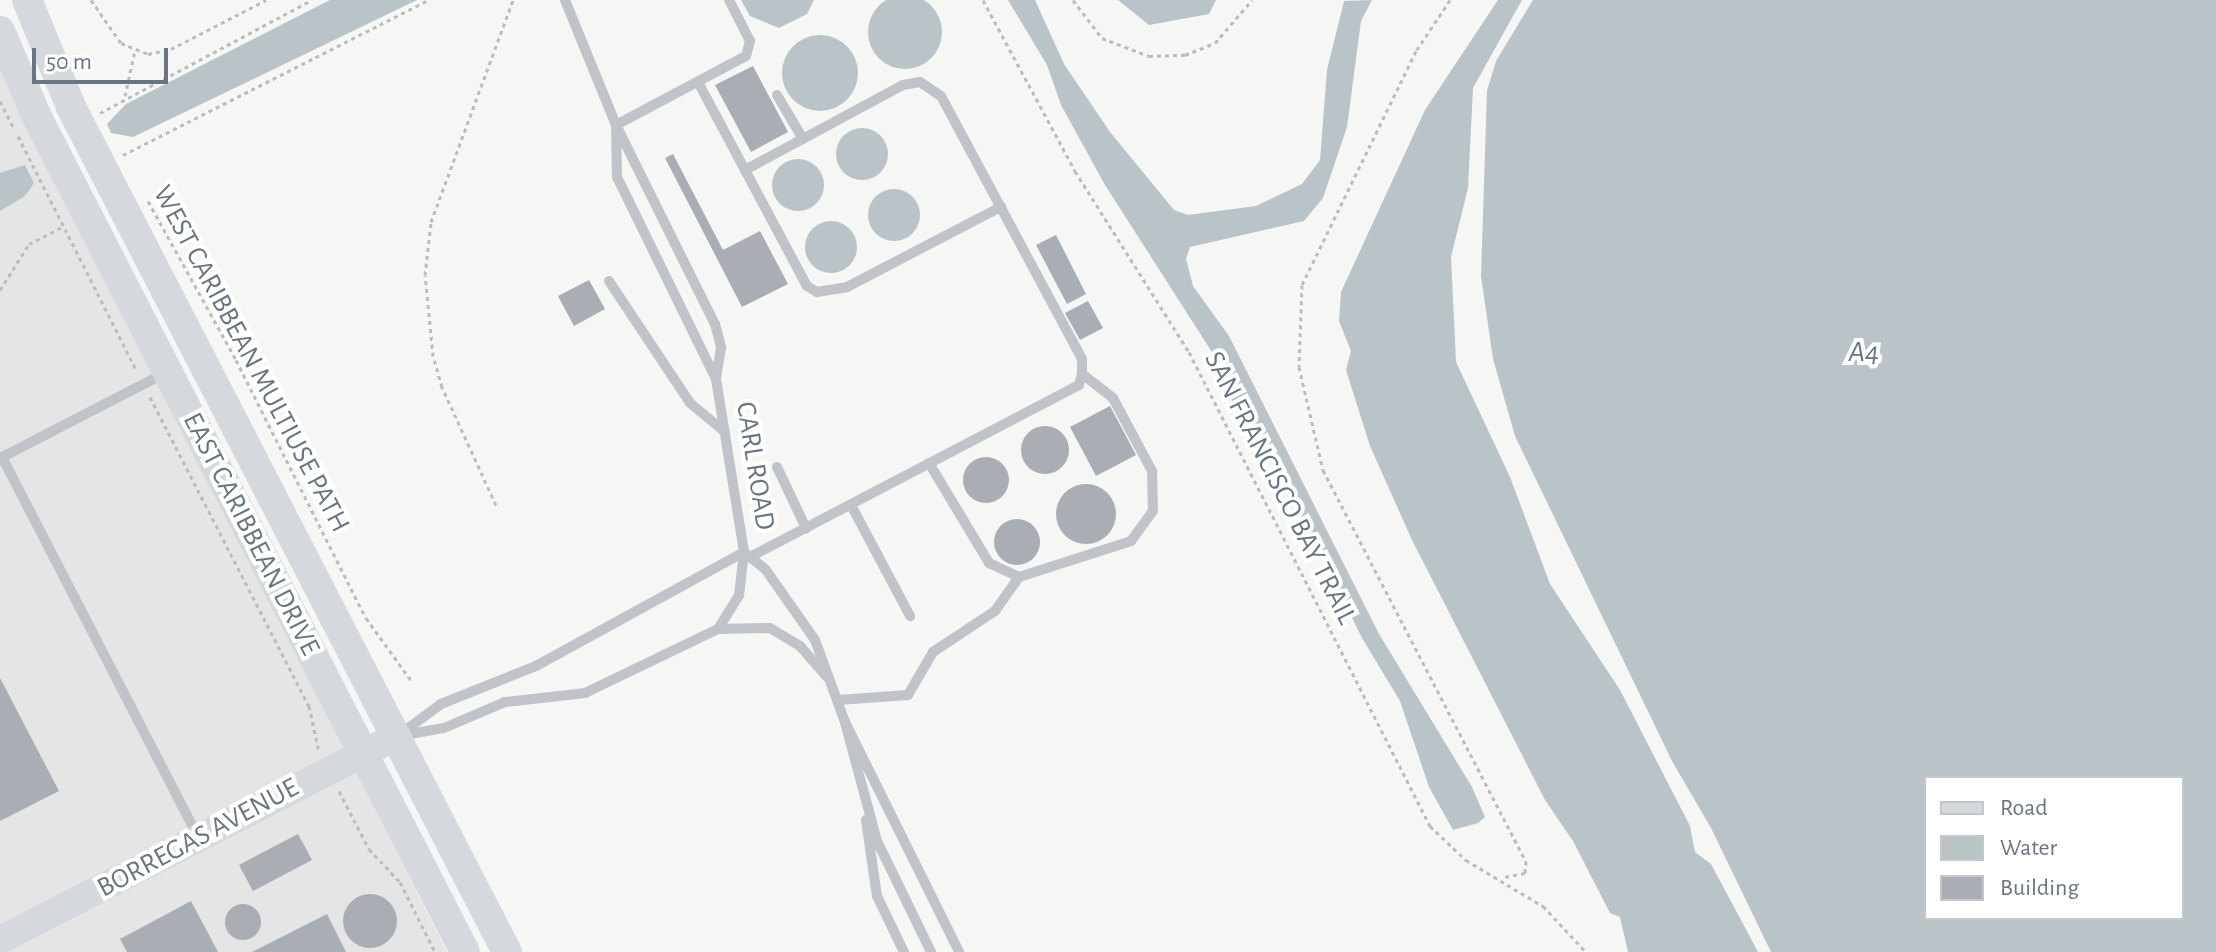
<!DOCTYPE html>
<html>
<head>
<meta charset="utf-8">
<style>
  body { margin:0 }
  #map { position:relative; width:2216px; height:952px; overflow:hidden; background:#f6f6f4; font-family:"Alegreya Sans",sans-serif }
  div>[style] { position:absolute }
  [style*='--x'] { left:calc(var(--x)*1px); top:calc(var(--y)*1px); width:calc(var(--w)*1px); rotate:calc(var(--a)*1deg) }
  .built>* { inset:0; background:#e4e5e4 }
  .water>* { inset:0; background:#b9c3c8 }
  .round { border-radius:50% }
  .canal>* { height:20px; margin:-10px; padding:0 10px; transform-origin:10px; border-radius:10px; background:#b9c3c8 }
  .building>* { inset:0; background:#a8aeb4 }
  .path>* { height:3px; margin-top:-1.5px; transform-origin:0; background:repeating-linear-gradient(90deg,#babcbf 0 4px,transparent 0 8px) }
  .lane>* { height:10px; margin:-5px; padding:0 5px; transform-origin:5px; border-radius:5px; background:#c0c3c7 }
  .secondary>* { height:28px; margin:-14px; padding:0 14px; transform-origin:14px; border-radius:14px; background:#d5d8dc }
  .primary>* { height:30px; margin:-15px; padding:0 15px; transform-origin:15px; border-radius:15px; background:#d5d8dc }
  span { translate:-50% -50%; white-space:nowrap; text-align:center; line-height:1.15; -webkit-text-stroke:8px #fff; paint-order:stroke }
  .street-label { font-size:28px; color:#687582 }
  .water-label { font-size:30px; color:#63767f; font-style:italic }
  .legend { position:absolute; left:1924px; top:776px; width:260px; height:144px; box-sizing:border-box; background:#fff; border:2px solid #c3c8cd; margin:0; padding:10px 14px; list-style:none; font-size:24px; color:#687582 }
  .legend li { display:flex; align-items:center; gap:16px; height:40px }
  .legend b { width:40px; border:2px solid #c3c8cd }
  .scale { position:absolute; left:32px; top:48px; width:136px; height:36px; box-sizing:border-box; border:4px solid #687582; border-top:0; padding-left:10px; font-size:24px; line-height:28px; white-space:nowrap; color:#687582; -webkit-text-stroke:6px #fff; paint-order:stroke }
</style>
</head>
<body>
<div id="map">
  <div class="built">
    <div style="clip-path:polygon(0 63px,447px 952px,0 952px)"></div>
  </div>
  <div class="water">
    <div class="round" style="left:868px;top:-5px;width:74px;height:74px"></div>
    <div style="clip-path:polygon(330px 0,417px 0,133px 137px,111px 133px,107px 124px,126px 104px)"></div>
    <div style="clip-path:polygon(741px 0,814px 0,807px 14px,779px 28px,750px 16px)"></div>
    <div style="clip-path:polygon(1008px 0,1035px 0,1064px 64px,1110px 132px,1174px 210px,1188px 215px,1256px 206px,1302px 184px,1320px 160px,1327px 70px,1344px 1px,1372px 0,1361px 21px,1347px 127px,1323px 198px,1304px 221px,1190px 247px,1186px 259px,1193px 286px,1229px 336px,1379px 634px,1472px 787px,1485px 817px,1478px 823px,1453px 830px,1429px 787px,1400px 701px,1362px 638px,1251px 413px,1105px 185px,1061px 105px,1047px 65px)"></div>
    <div style="clip-path:polygon(1118px 0,1216px 0,1209px 14px,1149px 25px)"></div>
    <div style="clip-path:polygon(1498px 0,1522px 0,1473px 88px,1468px 188px,1451px 257px,1456px 362px,1510px 477px,1550px 584px,1620px 690px,1690px 826px,1695px 852px,1711px 864px,1758px 952px,1628px 952px,1620px 917px,1610px 913px,1573px 841px,1545px 800px,1412px 540px,1370px 446px,1346px 370px,1351px 351px,1339px 321px,1341px 292px,1425px 110px)"></div>
    <div style="clip-path:polygon(evenodd,1533px 0,2216px 0,2216px 952px,1771px 952px,1711px 828px,1672px 761px,1515px 436px,1493px 359px,1481px 276px,1487px 91px,1496px 61px,1533px 0,1926px 778px,2182px 778px,2182px 918px,1926px 918px,1926px 778px)"></div>
    <div class="round" style="left:782px;top:35px;width:76px;height:76px"></div>
    <div class="round" style="left:836px;top:128px;width:52px;height:52px"></div>
    <div class="round" style="left:772px;top:159px;width:52px;height:52px"></div>
    <div style="clip-path:polygon(25px 165px,34px 183px,25px 196px,0 211px,0 173px)"></div>
    <div class="round" style="left:868px;top:189px;width:52px;height:52px"></div>
    <div class="round" style="left:805px;top:221px;width:52px;height:52px"></div>
  </div>
  <div class="canal">
    <div style="--x:1230;--y:376;--w:84;--a:61.6"></div>
  </div>
  <div class="building">
    <div style="clip-path:polygon(753px 66px,788px 132px,751px 152px,715px 85px)"></div>
    <div style="clip-path:polygon(673px 154px,723px 250px,760px 231px,788px 284px,742px 307px,665px 158px)"></div>
    <div style="clip-path:polygon(1056px 235px,1086px 294px,1067px 304px,1036px 245px)"></div>
    <div style="clip-path:polygon(589px 280px,605px 309px,574px 326px,558px 296px)"></div>
    <div style="clip-path:polygon(1088px 301px,1103px 328px,1080px 340px,1065px 313px)"></div>
    <div style="clip-path:polygon(1110px 406px,1136px 455px,1096px 476px,1070px 427px)"></div>
    <div class="round" style="left:1021px;top:426px;width:48px;height:48px"></div>
    <div class="round" style="left:963px;top:457px;width:46px;height:46px"></div>
    <div class="round" style="left:1056px;top:484px;width:60px;height:60px"></div>
    <div class="round" style="left:994px;top:519px;width:46px;height:46px"></div>
    <div style="clip-path:polygon(0 678px,59px 791px,0 821px)"></div>
    <div style="clip-path:polygon(298px 834px,312px 860px,253px 891px,239px 865px)"></div>
    <div class="round" style="left:343px;top:894px;width:54px;height:54px"></div>
    <div style="clip-path:polygon(191px 901px,218px 952px,127px 952px,120px 939px)"></div>
    <div class="round" style="left:225px;top:904px;width:36px;height:36px"></div>
    <div style="clip-path:polygon(327px 914px,346px 952px,252px 952px)"></div>
  </div>
  <div class="path">
    <div style="--x:91;--y:0;--w:52;--a:55.1"></div>
    <div style="--x:121;--y:43;--w:29;--a:22"></div>
    <div style="--x:148;--y:54;--w:24;--a:-12"></div>
    <div style="--x:171;--y:49;--w:107;--a:-27.3"></div>
    <div style="--x:983;--y:0;--w:194;--a:61.7"></div>
    <div style="--x:1075;--y:171;--w:214;--a:57.8"></div>
    <div style="--x:1189;--y:352;--w:532;--a:63.05"></div>
    <div style="--x:1430;--y:826;--w:50;--a:43.4"></div>
    <div style="--x:1466;--y:860;--w:90;--a:30.9"></div>
    <div style="--x:1543;--y:906;--w:63;--a:46.9"></div>
    <div style="--x:1073;--y:0;--w:48;--a:52.7"></div>
    <div style="--x:1102;--y:38;--w:50;--a:21"></div>
    <div style="--x:1149;--y:56;--w:36;--a:-2"></div>
    <div style="--x:1185;--y:55;--w:32;--a:-22"></div>
    <div style="--x:1215;--y:43;--w:57;--a:-49.3"></div>
    <div style="--x:1450;--y:0;--w:61;--a:123.7"></div>
    <div style="--x:1416;--y:51;--w:260;--a:116"></div>
    <div style="--x:1302;--y:285;--w:82;--a:92.1"></div>
    <div style="--x:1299;--y:367;--w:106;--a:76.9"></div>
    <div style="--x:1323;--y:470;--w:441;--a:62.6"></div>
    <div style="--x:1526;--y:861;--w:12;--a:95"></div>
    <div style="--x:1525;--y:873;--w:21;--a:169"></div>
    <div style="--x:125;--y:96;--w:47;--a:-77.7"></div>
    <div style="--x:0;--y:101;--w:31;--a:63"></div>
    <div style="--x:100;--y:113;--w:240;--a:-28.1"></div>
    <div style="--x:18;--y:136;--w:264;--a:63.2"></div>
    <div style="--x:123;--y:155;--w:342;--a:-26.9"></div>
    <div style="--x:148;--y:201;--w:182;--a:61"></div>
    <div style="--x:236;--y:360;--w:289;--a:63.3"></div>
    <div style="--x:366;--y:618;--w:80;--a:54.1"></div>
    <div style="--x:0;--y:290;--w:54;--a:-57.8"></div>
    <div style="--x:29;--y:244;--w:38;--a:-27"></div>
    <div style="--x:150;--y:397;--w:348;--a:62.8"></div>
    <div style="--x:309;--y:706;--w:47;--a:77.7"></div>
    <div style="--x:496;--y:505;--w:130;--a:-114.6"></div>
    <div style="--x:442;--y:387;--w:32;--a:-106"></div>
    <div style="--x:433;--y:356;--w:81;--a:-95.6"></div>
    <div style="--x:425;--y:275;--w:53;--a:-83.5"></div>
    <div style="--x:431;--y:222;--w:237;--a:-69.7"></div>
    <div style="--x:339;--y:791;--w:65;--a:62.7"></div>
    <div style="--x:369;--y:849;--w:45;--a:46.8"></div>
    <div style="--x:400;--y:882;--w:78;--a:63.4"></div>
  </div>
  <div class="lane">
    <div style="--x:565;--y:0;--w:135;--a:67.8"></div>
    <div style="--x:616;--y:125;--w:222;--a:63.6"></div>
    <div style="--x:715;--y:324;--w:24;--a:75"></div>
    <div style="--x:721;--y:347;--w:32;--a:99"></div>
    <div style="--x:698;--y:82;--w:231;--a:61.9"></div>
    <div style="--x:807;--y:286;--w:12;--a:31"></div>
    <div style="--x:817;--y:292;--w:30;--a:-9"></div>
    <div style="--x:847;--y:287;--w:174;--a:-27.5"></div>
    <div style="--x:777;--y:95;--w:51;--a:59.4"></div>
    <div style="--x:616;--y:125;--w:52;--a:88.9"></div>
    <div style="--x:617;--y:177;--w:225;--a:63.9"></div>
    <div style="--x:716;--y:379;--w:175;--a:80.8"></div>
    <div style="--x:744;--y:552;--w:28;--a:39"></div>
    <div style="--x:766;--y:570;--w:85;--a:55"></div>
    <div style="--x:815;--y:640;--w:87;--a:69.9"></div>
    <div style="--x:616;--y:125;--w:147;--a:-28"></div>
    <div style="--x:746;--y:56;--w:16;--a:-75"></div>
    <div style="--x:750;--y:41;--w:46;--a:-117.1"></div>
    <div style="--x:745;--y:170;--w:179;--a:-28.3"></div>
    <div style="--x:903;--y:85;--w:17;--a:-10"></div>
    <div style="--x:920;--y:82;--w:25;--a:34"></div>
    <div style="--x:941;--y:96;--w:298;--a:61.8"></div>
    <div style="--x:1082;--y:359;--w:15;--a:90"></div>
    <div style="--x:1082;--y:374;--w:11;--a:105"></div>
    <div style="--x:1079;--y:385;--w:371;--a:152.4"></div>
    <div style="--x:609;--y:281;--w:146;--a:56.4"></div>
    <div style="--x:690;--y:403;--w:45;--a:39.6"></div>
    <div style="--x:165;--y:373;--w:183;--a:152.7"></div>
    <div style="--x:2;--y:457;--w:424;--a:62.7"></div>
    <div style="--x:929;--y:463;--w:117;--a:59"></div>
    <div style="--x:989;--y:563;--w:33;--a:25"></div>
    <div style="--x:777;--y:467;--w:68;--a:64.6"></div>
    <div style="--x:851;--y:505;--w:126;--a:62"></div>
    <div style="--x:718;--y:629;--w:39;--a:-58"></div>
    <div style="--x:739;--y:596;--w:44;--a:-83.5"></div>
    <div style="--x:838;--y:700;--w:70;--a:-4.1"></div>
    <div style="--x:908;--y:695;--w:50;--a:-59.8"></div>
    <div style="--x:933;--y:652;--w:74;--a:-33.5"></div>
    <div style="--x:995;--y:611;--w:42;--a:-54.8"></div>
    <div style="--x:1019;--y:577;--w:118;--a:-17.8"></div>
    <div style="--x:1131;--y:541;--w:37;--a:-54"></div>
    <div style="--x:1153;--y:511;--w:40;--a:-91.4"></div>
    <div style="--x:1152;--y:471;--w:83;--a:-118.1"></div>
    <div style="--x:1113;--y:398;--w:39;--a:-142"></div>
    <div style="--x:399;--y:735;--w:52;--a:-36.4"></div>
    <div style="--x:441;--y:704;--w:102;--a:-21.8"></div>
    <div style="--x:536;--y:666;--w:237;--a:-28.7"></div>
    <div style="--x:399;--y:736;--w:46;--a:-10.1"></div>
    <div style="--x:444;--y:728;--w:66;--a:-23.1"></div>
    <div style="--x:505;--y:702;--w:81;--a:-6.4"></div>
    <div style="--x:585;--y:693;--w:148;--a:-25.7"></div>
    <div style="--x:718;--y:629;--w:52;--a:-1.1"></div>
    <div style="--x:770;--y:628;--w:35;--a:31"></div>
    <div style="--x:800;--y:646;--w:41;--a:48.9"></div>
    <div style="--x:866;--y:820;--w:77;--a:81.8"></div>
    <div style="--x:877;--y:896;--w:62;--a:64.3"></div>
    <div style="--x:931;--y:952;--w:123;--a:-115.9"></div>
    <div style="--x:877;--y:841;--w:123;--a:-105.1"></div>
    <div style="--x:845;--y:722;--w:257;--a:63.6"></div>
  </div>
  <div class="secondary">
    <div style="--x:0;--y:940;--w:446;--a:-27.2"></div>
  </div>
  <div class="primary">
    <div style="--x:27;--y:0;--w:116;--a:67.6"></div>
    <div style="--x:71;--y:107;--w:951;--a:62.71"></div>
    <div style="--x:0;--y:31;--w:94;--a:66.7"></div>
    <div style="--x:37;--y:117;--w:938;--a:62.86"></div>
  </div>
  <div class="street-label">
    <span style="left:251px;top:359px;rotate:62deg">WEST CARIBBEAN MULTIUSE PATH</span>
    <span style="left:755px;top:466px;rotate:81deg">CARL ROAD</span>
    <span style="left:1280px;top:488px;rotate:63deg">SAN FRANCISCO BAY TRAIL</span>
    <span style="left:251px;top:534px;rotate:63deg">EAST CARIBBEAN DRIVE</span>
    <span style="left:198px;top:838px;rotate:-28deg">BORREGAS AVENUE</span>
  </div>
  <div class="water-label">
    <span style="left:1864px;top:352px">A4</span>
  </div>
  <ul class="legend">
  <li><b style="height:10px;background:#d5d8dc"></b>Road</li>
  <li><b style="height:22px;background:#b9c3c8"></b>Water</li>
  <li><b style="height:22px;background:#a8aeb4"></b>Building</li>
  </ul>
  <div class="scale">50 m</div>
</div>
</body>
</html>
